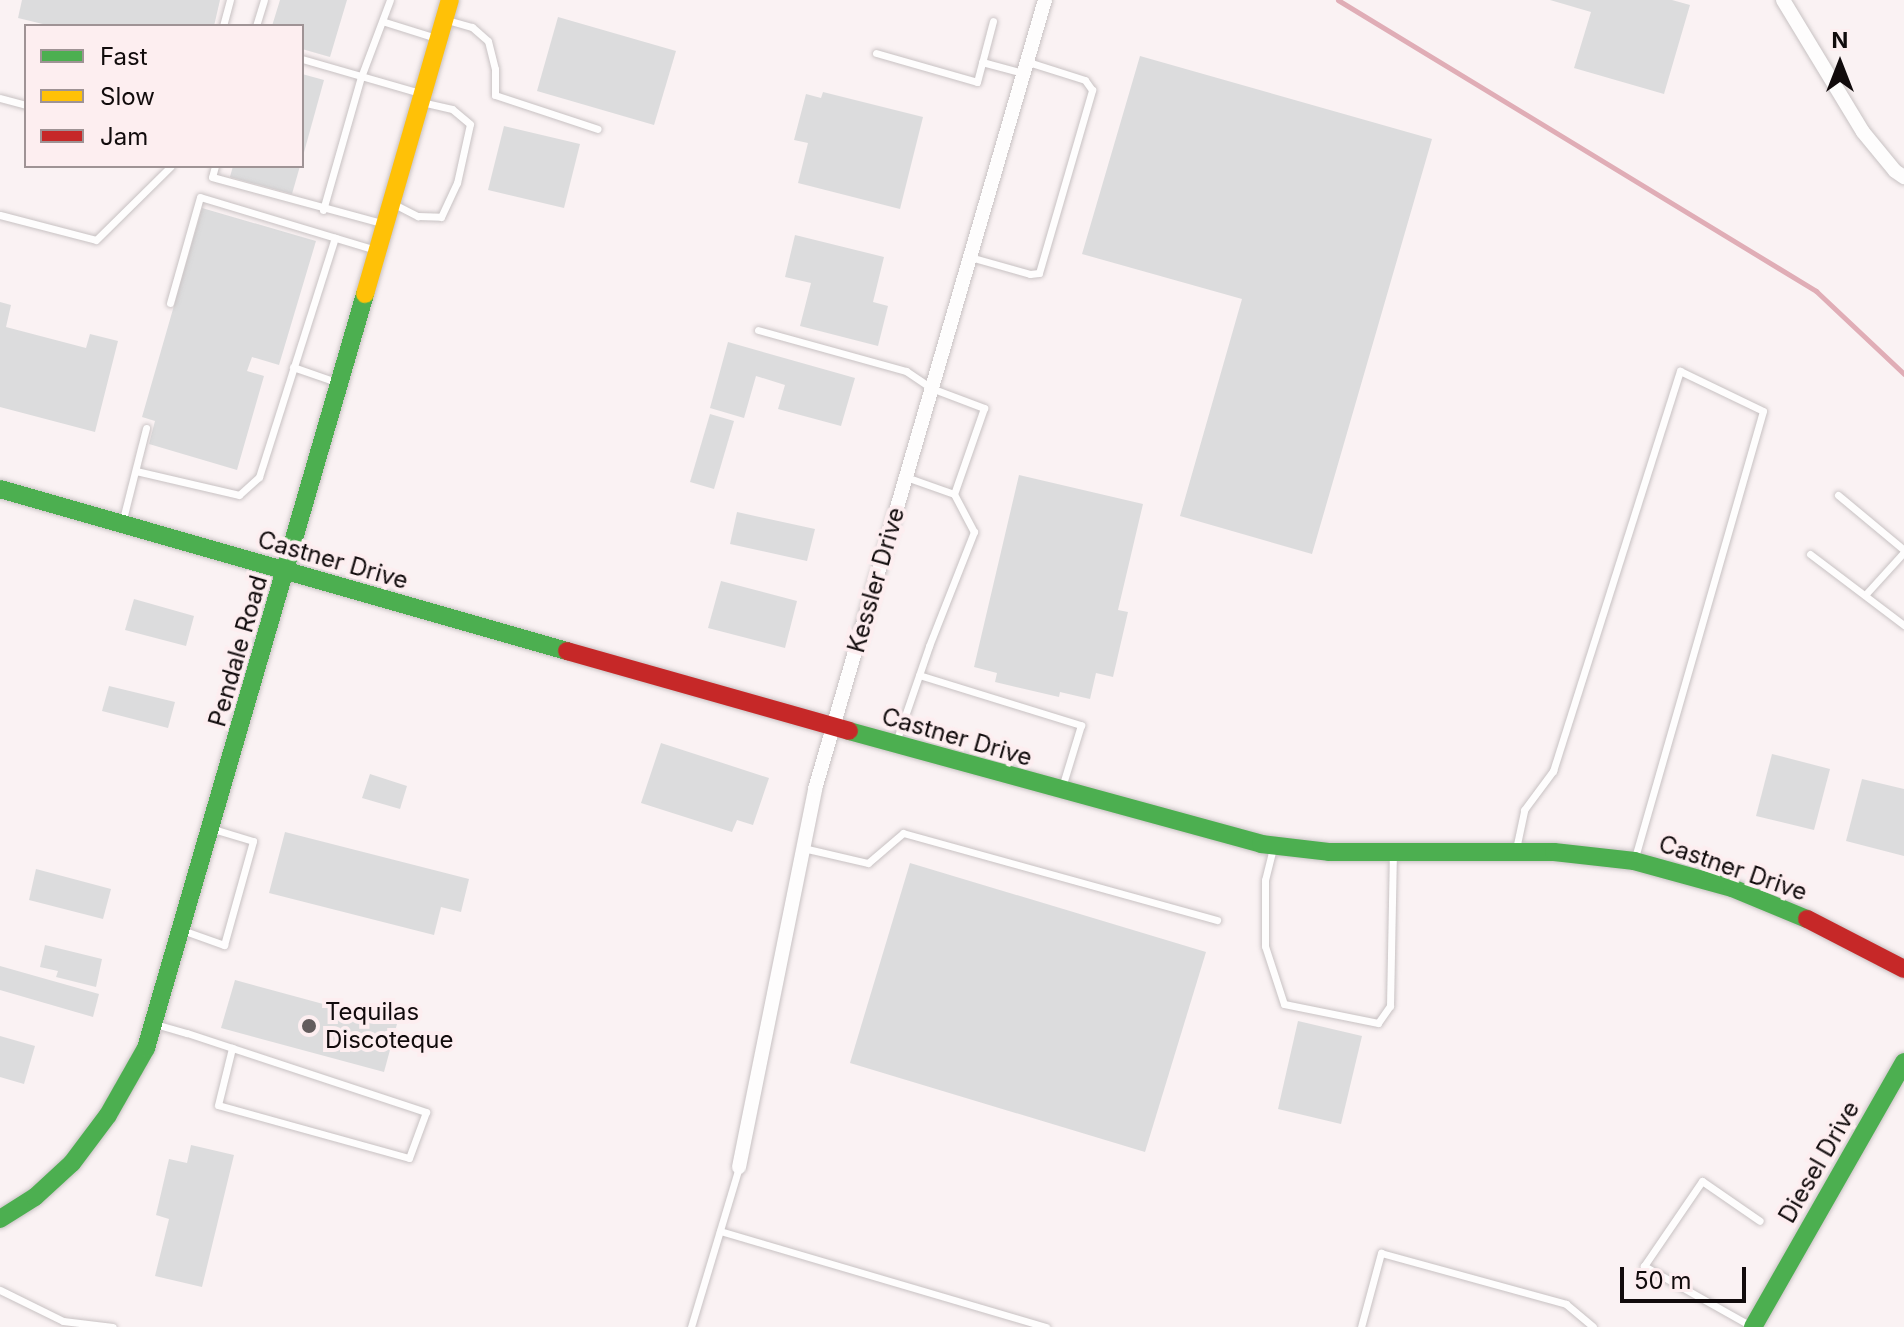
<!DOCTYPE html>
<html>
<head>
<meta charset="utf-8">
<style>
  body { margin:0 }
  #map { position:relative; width:1904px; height:1327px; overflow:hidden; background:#faf2f3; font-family:Inter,sans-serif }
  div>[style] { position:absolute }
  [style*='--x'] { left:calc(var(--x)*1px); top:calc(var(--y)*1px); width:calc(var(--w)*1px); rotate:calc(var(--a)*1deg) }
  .stream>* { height:5px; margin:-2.5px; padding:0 2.5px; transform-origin:2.5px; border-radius:2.5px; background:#e0adb6 }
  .building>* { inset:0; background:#dcdcdd }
  .roads { filter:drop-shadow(0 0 2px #c8c2c3) drop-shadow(0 0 2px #c8c2c3) }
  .lane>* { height:7px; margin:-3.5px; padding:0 3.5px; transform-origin:3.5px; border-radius:3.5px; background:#fefdfd }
  .street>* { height:14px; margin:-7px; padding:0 7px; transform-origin:7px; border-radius:7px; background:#fefdfd }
  .fast>* { height:18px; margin:-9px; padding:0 9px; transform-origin:9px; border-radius:9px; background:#4caf50 }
  .slow>* { height:18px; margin:-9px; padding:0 9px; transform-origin:9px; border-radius:9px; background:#ffc107 }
  .jam>* { height:18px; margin:-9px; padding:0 9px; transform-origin:9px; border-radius:9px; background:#c62828 }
  .dots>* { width:22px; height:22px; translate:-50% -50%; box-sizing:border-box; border:4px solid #fdeef0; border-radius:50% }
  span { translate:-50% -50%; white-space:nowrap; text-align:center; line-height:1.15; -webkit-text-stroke:8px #fdeef0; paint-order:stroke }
  .street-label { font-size:24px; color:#110b0c }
  .poi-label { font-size:24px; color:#110b0c }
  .left { translate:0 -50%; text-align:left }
  .legend { position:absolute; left:24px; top:24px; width:280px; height:144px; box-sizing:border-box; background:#fdeef0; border:2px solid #9f9395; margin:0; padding:10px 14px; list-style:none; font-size:24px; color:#110b0c }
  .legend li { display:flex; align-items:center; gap:16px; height:40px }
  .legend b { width:40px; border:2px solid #9f9395 }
  .north { position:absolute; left:1800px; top:24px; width:80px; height:80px; -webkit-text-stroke:6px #fdeef0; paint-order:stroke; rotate:0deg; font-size:22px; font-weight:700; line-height:32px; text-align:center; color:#110b0c }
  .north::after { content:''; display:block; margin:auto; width:28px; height:36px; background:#110b0c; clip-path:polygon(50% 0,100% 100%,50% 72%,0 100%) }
  .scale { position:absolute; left:1620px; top:1267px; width:126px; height:36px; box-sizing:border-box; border:4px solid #110b0c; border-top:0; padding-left:10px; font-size:24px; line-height:28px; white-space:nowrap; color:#110b0c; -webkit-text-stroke:6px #fdeef0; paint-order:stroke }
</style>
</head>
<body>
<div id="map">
  <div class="stream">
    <div style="--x:1338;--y:0;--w:560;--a:31.33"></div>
    <div style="--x:1816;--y:291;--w:121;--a:43.3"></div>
  </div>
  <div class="building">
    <div style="clip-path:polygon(22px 0,220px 0,214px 26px,51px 26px,18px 18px)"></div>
    <div style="clip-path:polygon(280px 0,347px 0,330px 57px,302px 49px,302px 26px,272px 26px)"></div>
    <div style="clip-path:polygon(1550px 0,1672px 0,1690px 5px,1664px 94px,1574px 68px,1591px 12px)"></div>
    <div style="clip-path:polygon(558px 17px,676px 51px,654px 125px,537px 91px)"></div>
    <div style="clip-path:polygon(1140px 56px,1432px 139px,1312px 554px,1180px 516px,1242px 299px,1082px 254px)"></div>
    <div style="clip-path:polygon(302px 74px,324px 80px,303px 156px,302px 156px)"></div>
    <div style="clip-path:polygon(823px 92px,923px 117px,900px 209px,798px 183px,808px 143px,794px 140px,806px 94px,821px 98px)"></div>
    <div style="clip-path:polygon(504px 126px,580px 144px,564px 208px,488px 190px)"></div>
    <div style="clip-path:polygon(233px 166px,300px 166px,292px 194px,230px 177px)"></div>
    <div style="clip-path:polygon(202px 208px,316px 241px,279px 365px,252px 357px,247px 371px,264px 376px,237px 470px,149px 444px,155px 421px,142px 417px)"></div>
    <div style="clip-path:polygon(795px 235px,884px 257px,873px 302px,888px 306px,878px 346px,800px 326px,811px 283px,785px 277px)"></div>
    <div style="clip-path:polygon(0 302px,11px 305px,6px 327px,86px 348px,90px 334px,118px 341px,95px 432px,0 407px)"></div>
    <div style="clip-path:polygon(728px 342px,855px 378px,841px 426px,778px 409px,785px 385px,756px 376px,744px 418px,710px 408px)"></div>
    <div style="clip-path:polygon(710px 414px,734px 421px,714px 489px,690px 482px)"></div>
    <div style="clip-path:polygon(1019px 475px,1143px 504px,1118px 610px,1128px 612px,1113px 677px,1096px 673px,1090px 699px,1060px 692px,1059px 697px,995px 682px,997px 673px,974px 667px)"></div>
    <div style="clip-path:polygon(737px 512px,815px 529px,807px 561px,730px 544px)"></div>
    <div style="clip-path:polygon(721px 581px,797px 601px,785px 648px,708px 628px)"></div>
    <div style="clip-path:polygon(134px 599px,194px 616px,186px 646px,125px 630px)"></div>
    <div style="clip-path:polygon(109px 686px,175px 702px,168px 728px,102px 711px)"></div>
    <div style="clip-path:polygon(661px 743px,769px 778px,753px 825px,737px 820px,732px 832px,641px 803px)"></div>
    <div style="clip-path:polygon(1772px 754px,1830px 769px,1814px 830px,1756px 816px)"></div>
    <div style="clip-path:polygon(370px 774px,407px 786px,400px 809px,362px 798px)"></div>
    <div style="clip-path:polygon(1862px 779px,1904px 789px,1904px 856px,1846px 841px)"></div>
    <div style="clip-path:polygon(285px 832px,469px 879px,461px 912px,441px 907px,434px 935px,269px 893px)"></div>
    <div style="clip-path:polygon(910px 863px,1206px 952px,1145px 1152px,850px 1063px)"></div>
    <div style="clip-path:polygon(36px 869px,111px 889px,103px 919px,29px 900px)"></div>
    <div style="clip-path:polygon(45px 945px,102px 959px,96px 987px,56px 977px,58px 971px,40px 967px)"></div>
    <div style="clip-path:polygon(0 966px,99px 994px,93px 1017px,0 990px)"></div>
    <div style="clip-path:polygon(235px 980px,397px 1024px,384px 1072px,221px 1028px)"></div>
    <div style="clip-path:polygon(1298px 1021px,1362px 1036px,1341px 1124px,1278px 1109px)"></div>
    <div style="clip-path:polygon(0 1036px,35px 1046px,24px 1084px,0 1077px)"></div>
    <div style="clip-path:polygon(191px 1145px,234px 1155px,202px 1287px,155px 1276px,169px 1219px,156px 1215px,169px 1159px,187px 1163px)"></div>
  </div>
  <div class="roads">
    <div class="lane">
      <div style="--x:447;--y:20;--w:26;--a:16"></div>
      <div style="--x:472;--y:27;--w:21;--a:41"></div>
      <div style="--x:488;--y:41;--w:29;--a:76"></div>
      <div style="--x:495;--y:69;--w:26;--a:90"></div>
      <div style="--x:495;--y:95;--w:108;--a:18.3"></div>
      <div style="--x:385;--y:22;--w:53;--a:17.4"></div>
      <div style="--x:223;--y:26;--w:27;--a:-75"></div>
      <div style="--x:256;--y:26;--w:27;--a:-73"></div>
      <div style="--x:876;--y:53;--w:105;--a:16"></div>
      <div style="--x:977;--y:82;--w:63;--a:-75.3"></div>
      <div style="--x:302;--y:59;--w:126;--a:16.1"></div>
      <div style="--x:982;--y:62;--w:42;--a:15"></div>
      <div style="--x:0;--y:98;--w:27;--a:15"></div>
      <div style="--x:215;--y:166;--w:11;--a:105"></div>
      <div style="--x:212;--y:177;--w:179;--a:15.2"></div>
      <div style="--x:394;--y:204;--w:27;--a:27"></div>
      <div style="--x:418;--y:216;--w:23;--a:2"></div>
      <div style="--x:441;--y:217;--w:38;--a:-65"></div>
      <div style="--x:457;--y:183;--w:60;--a:-77.6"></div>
      <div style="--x:470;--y:124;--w:23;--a:-140"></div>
      <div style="--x:452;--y:109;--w:32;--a:-167"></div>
      <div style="--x:323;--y:210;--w:138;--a:-74.1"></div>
      <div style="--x:361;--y:77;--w:82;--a:-69.4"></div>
      <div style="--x:0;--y:215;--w:99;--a:14.6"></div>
      <div style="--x:96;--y:240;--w:105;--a:-44.6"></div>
      <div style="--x:970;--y:257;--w:62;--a:15.8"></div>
      <div style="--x:1030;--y:274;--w:9;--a:-6"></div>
      <div style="--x:1039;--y:273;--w:191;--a:-73.8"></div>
      <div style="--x:1092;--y:90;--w:12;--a:-125"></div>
      <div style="--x:1085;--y:80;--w:60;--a:-162.5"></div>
      <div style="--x:170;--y:303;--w:110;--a:-74.2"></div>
      <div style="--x:200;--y:197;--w:184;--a:16.8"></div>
      <div style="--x:758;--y:330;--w:154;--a:15.5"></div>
      <div style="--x:906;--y:371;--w:30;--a:34"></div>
      <div style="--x:931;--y:388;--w:57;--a:20.7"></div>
      <div style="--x:984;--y:408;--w:91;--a:109.2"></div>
      <div style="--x:954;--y:494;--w:51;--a:-160.5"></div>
      <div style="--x:293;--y:367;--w:46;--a:19.2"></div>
      <div style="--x:136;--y:471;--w:106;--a:13.1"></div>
      <div style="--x:239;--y:495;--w:27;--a:-42"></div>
      <div style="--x:259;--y:477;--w:251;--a:-72.4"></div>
      <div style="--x:1838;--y:495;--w:86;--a:39.8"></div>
      <div style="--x:122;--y:523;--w:98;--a:-75.8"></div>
      <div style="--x:1810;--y:554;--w:118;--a:37.1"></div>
      <div style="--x:1865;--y:595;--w:58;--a:-47.8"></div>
      <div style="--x:919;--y:675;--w:170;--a:17.2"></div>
      <div style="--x:1081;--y:725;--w:65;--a:107"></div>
      <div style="--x:896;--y:742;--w:102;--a:-71"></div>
      <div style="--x:929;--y:646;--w:123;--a:-68.5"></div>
      <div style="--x:974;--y:532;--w:43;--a:-117.8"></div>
      <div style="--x:803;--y:848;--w:67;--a:13"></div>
      <div style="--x:868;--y:863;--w:46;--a:-40.6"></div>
      <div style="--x:903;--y:833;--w:326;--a:15.5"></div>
      <div style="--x:1273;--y:848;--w:33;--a:104"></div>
      <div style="--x:1265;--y:880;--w:66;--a:90"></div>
      <div style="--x:1265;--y:946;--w:61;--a:71.9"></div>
      <div style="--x:1284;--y:1004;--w:96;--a:11.4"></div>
      <div style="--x:1378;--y:1023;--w:21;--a:-55"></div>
      <div style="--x:1390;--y:1006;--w:154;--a:-88.9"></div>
      <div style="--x:1516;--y:849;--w:40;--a:-78"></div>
      <div style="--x:1524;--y:810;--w:49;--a:-53.4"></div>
      <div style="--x:1553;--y:771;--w:420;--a:-72.4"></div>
      <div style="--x:1680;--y:371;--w:92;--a:25.7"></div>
      <div style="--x:1763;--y:411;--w:468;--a:106"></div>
      <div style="--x:182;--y:930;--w:45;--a:19.7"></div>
      <div style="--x:224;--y:945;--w:108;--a:-74.4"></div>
      <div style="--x:253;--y:841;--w:42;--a:-163.3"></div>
      <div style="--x:155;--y:1024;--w:33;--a:16"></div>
      <div style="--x:187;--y:1033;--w:252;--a:18.3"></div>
      <div style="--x:426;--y:1112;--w:49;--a:110.3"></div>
      <div style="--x:409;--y:1158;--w:198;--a:-164.5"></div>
      <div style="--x:218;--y:1105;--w:59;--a:-76.2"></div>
      <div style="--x:720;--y:1231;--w:340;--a:16.4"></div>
      <div style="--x:0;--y:1290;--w:70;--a:26.2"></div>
      <div style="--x:63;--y:1321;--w:50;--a:6.8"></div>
      <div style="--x:1751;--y:1326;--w:123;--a:-150.7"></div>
      <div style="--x:1644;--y:1266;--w:103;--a:-55.7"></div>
      <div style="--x:1702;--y:1181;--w:70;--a:34.6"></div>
      <div style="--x:691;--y:1327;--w:167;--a:-73.3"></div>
      <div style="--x:1361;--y:1327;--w:77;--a:-74.9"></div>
      <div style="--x:1381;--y:1253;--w:192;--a:15.4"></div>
      <div style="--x:1566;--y:1304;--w:35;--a:40"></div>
    </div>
    <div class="street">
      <div style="--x:1783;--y:0;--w:154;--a:58.8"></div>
      <div style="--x:1863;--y:132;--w:50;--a:50.6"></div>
      <div style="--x:1895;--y:171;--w:11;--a:34"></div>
      <div style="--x:739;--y:1167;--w:386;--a:-78.6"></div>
      <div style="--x:815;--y:789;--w:822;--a:-73.75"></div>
    </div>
    <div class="fast">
      <div style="--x:0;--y:489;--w:590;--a:15.95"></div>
      <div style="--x:849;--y:731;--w:427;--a:15.3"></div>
      <div style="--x:1261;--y:844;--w:68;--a:6.7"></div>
      <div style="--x:1329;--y:852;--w:225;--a:0"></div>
      <div style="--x:1554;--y:852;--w:81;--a:6.4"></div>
      <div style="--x:1634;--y:861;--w:102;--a:15.4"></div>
      <div style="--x:1732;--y:888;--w:81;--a:22.5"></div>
      <div style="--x:0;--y:1219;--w:41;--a:-32.2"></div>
      <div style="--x:35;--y:1197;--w:50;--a:-42.6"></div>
      <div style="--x:72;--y:1163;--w:60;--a:-53.1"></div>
      <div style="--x:108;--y:1115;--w:77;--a:-60.4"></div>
      <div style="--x:146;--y:1048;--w:785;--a:-73.8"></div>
      <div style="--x:1753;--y:1327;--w:305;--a:-60.3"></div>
    </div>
    <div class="slow">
      <div style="--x:365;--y:294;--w:306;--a:-73.9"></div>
    </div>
    <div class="jam">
      <div style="--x:567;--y:651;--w:293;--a:15.8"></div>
      <div style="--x:1807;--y:919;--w:109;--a:27.3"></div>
    </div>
  </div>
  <div class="dots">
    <div style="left:309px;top:1026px;background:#635c5d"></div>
  </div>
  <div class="street-label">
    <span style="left:333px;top:560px;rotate:16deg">Castner Drive</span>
    <span style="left:876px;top:580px;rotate:-74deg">Kessler Drive</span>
    <span style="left:238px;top:651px;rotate:-74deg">Pendale Road</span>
    <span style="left:957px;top:737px;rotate:16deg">Castner Drive</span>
    <span style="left:1733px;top:868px;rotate:19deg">Castner Drive</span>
    <span style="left:1819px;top:1162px;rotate:-60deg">Diesel Drive</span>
  </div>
  <div class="poi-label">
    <span class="left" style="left:325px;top:1026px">Tequilas<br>Discoteque</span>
  </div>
  <ul class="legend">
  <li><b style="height:10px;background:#4caf50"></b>Fast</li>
  <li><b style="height:10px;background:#ffc107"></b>Slow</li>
  <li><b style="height:10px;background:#c62828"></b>Jam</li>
  </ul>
  <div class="north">N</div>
  <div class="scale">50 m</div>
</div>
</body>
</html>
